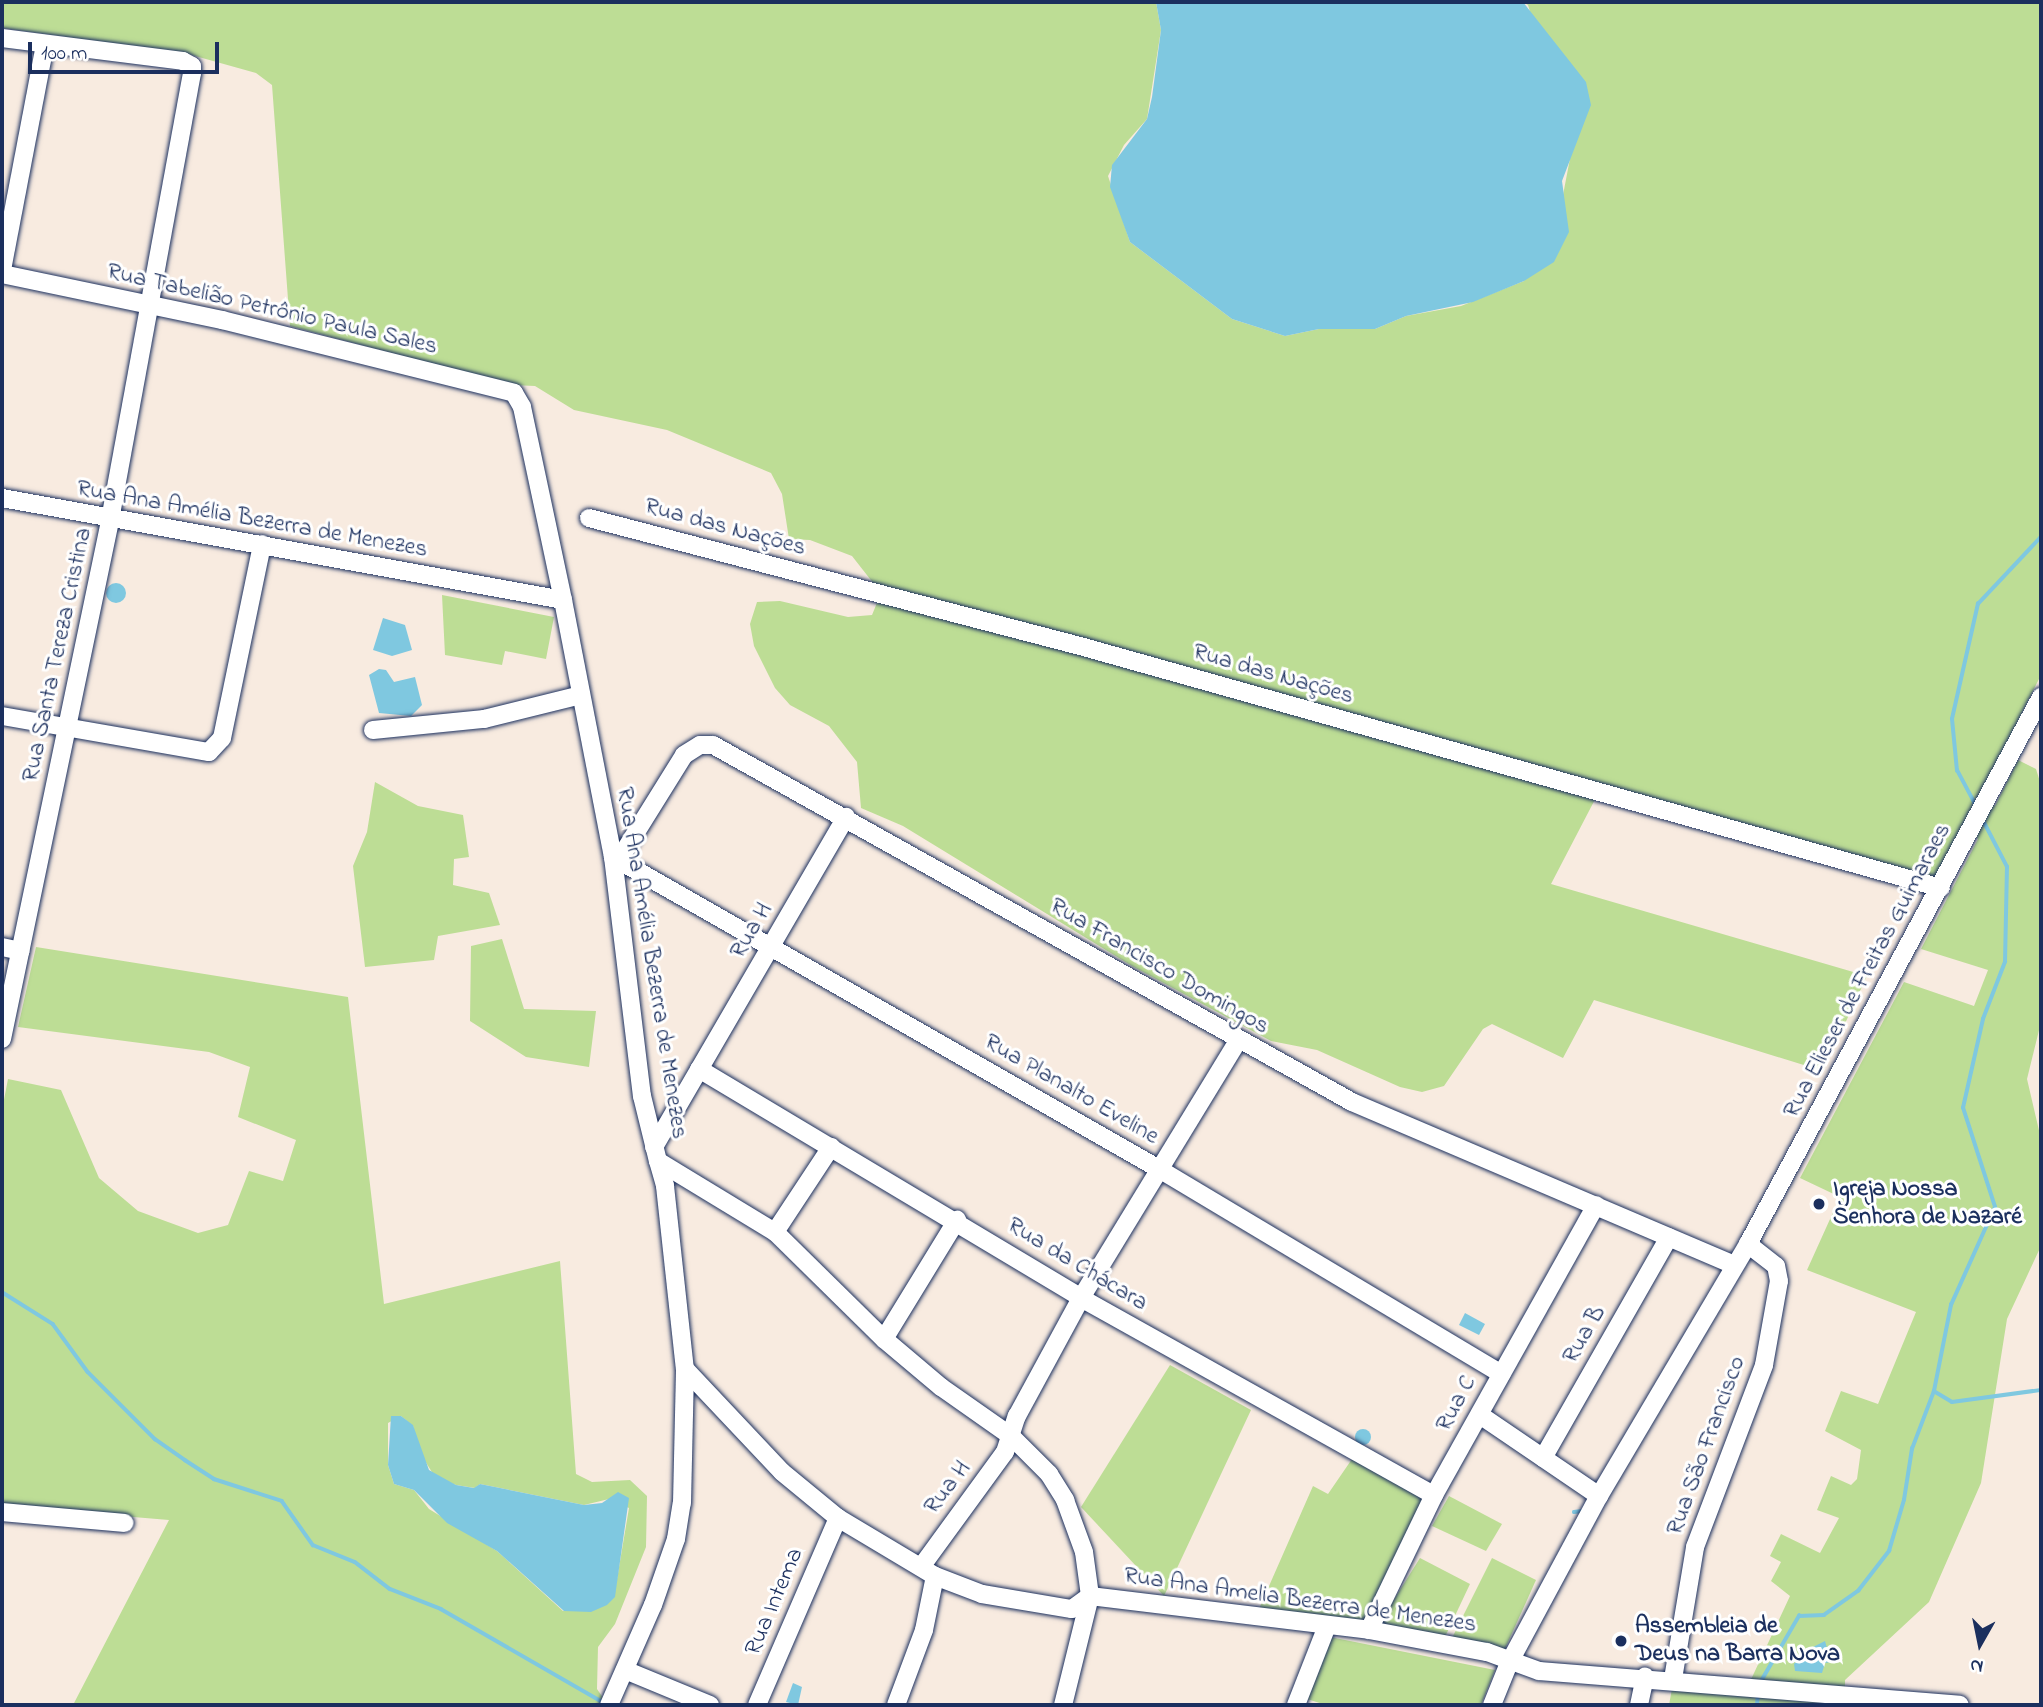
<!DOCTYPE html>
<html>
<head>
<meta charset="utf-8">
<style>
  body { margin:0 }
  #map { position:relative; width:2043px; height:1707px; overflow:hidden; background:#f8ebe0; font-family:"Indie Flower",sans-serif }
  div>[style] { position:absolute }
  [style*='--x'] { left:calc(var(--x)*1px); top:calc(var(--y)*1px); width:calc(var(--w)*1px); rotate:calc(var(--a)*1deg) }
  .green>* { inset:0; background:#bddd95 }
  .water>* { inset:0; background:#7fc8e0 }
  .round { border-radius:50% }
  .stream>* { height:3.5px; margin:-1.75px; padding:0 1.75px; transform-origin:1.75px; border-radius:1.75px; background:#7fc8e0 }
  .roads { filter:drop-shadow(0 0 2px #1b2f5e) drop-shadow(0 0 2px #1b2f5e) }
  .minor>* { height:18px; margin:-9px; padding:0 9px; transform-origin:9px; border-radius:9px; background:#fff }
  .dots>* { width:19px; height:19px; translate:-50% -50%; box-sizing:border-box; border:4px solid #fff; border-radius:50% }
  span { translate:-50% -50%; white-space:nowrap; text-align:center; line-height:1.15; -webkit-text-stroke:6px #fff; paint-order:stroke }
  .street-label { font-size:24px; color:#1b2f5e }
  .poi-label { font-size:24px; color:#1b2f5e; font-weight:700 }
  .left { translate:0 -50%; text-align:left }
  .frame { position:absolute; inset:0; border:4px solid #1b2f5e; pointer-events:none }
  .north { position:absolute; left:1945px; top:1609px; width:70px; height:70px; -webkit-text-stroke:5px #fff; paint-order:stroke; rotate:189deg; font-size:19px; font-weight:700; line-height:28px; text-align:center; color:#1b2f5e }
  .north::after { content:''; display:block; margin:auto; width:24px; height:32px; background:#1b2f5e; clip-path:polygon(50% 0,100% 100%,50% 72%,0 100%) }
  .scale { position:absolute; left:28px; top:42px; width:191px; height:32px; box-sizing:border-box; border:4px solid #1b2f5e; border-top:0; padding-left:9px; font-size:21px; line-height:24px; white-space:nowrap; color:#1b2f5e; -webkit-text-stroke:5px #fff; paint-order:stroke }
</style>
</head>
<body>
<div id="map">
  <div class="green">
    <div style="clip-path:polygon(2px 2px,1156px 2px,1161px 30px,1147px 119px,1124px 145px,1108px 176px,1130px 242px,1232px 319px,1285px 336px,1319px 329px,1375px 329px,1406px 316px,1461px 306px,1524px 281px,1563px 195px,1572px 148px,1528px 5px,1523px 2px,2041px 2px,2041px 675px,1981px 794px,1995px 806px,2018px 760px,2036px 769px,2041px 785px,2041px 1022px,2027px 1079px,2041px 1139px,2041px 1246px,2007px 1319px,1981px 1483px,1929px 1602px,1845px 1680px,1845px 1705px,1669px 1705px,1673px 1683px,1747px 1688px,1790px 1596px,1771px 1581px,1781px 1562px,1770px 1556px,1781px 1534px,1820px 1553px,1839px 1518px,1817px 1510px,1831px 1476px,1851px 1485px,1857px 1479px,1861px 1450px,1825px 1431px,1841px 1391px,1878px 1404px,1916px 1312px,1807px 1270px,1840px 1197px,1800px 1178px,1904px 982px,1974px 1006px,1988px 970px,1921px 949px,1978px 839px,1966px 826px,1934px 879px,1602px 786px,1551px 884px,1867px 976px,1823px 1071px,1594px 1000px,1563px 1058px,1492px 1024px,1483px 1029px,1444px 1086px,1422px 1092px,1400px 1087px,1317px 1050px,1271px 1041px,1132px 966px,903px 826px,861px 808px,857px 762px,829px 726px,790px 705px,775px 688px,754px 646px,750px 624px,757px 602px,780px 601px,848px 617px,872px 615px,881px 593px,852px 556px,810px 540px,789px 539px,782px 494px,771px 473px,667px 430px,574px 410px,535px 386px,512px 385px,290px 326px,272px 85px,256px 73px,188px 54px,2px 28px)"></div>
    <div style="clip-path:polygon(442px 595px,554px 617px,546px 659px,505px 651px,502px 665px,445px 655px)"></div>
    <div style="clip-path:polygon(375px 782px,418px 806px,463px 815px,469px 857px,454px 859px,453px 885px,489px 893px,500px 925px,438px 936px,434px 960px,365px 967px,353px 866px,367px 832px)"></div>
    <div style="clip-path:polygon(502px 939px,524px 1009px,596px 1011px,589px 1067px,526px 1057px,470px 1021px,471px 946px)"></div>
    <div style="clip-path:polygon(evenodd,36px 947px,348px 997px,384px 1304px,560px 1261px,576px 1474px,592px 1482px,630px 1480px,647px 1496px,646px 1547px,615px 1624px,598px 1647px,597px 1689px,608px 1705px,73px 1705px,169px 1520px,2px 1506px,2px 1110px,8px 1079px,61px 1090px,99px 1178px,138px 1211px,198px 1233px,228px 1225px,249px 1171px,283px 1181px,296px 1140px,238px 1117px,250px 1067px,209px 1052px,18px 1027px,36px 947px,401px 1416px,413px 1426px,420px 1453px,435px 1477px,456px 1485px,475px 1488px,480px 1484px,584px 1505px,609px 1499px,629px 1508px,614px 1597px,563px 1611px,497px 1551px,429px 1509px,414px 1490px,394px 1484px,388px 1465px,388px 1423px,401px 1416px)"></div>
    <div style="clip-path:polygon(1170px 1365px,1251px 1410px,1164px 1596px,1081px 1507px)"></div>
    <div style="clip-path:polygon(1352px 1459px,1429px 1498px,1367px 1625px,1258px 1611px,1313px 1486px,1328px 1494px)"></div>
    <div style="clip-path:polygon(1449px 1496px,1502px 1524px,1486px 1551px,1432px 1526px)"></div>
    <div style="clip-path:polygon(1420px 1558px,1470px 1584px,1444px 1639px,1376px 1628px)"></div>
    <div style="clip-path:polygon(1492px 1558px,1536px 1580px,1504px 1651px,1452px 1638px)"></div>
    <div style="clip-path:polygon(1330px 1637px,1495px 1670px,1481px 1705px,1326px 1705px,1307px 1699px)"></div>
  </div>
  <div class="water">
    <div style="clip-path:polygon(1156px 2px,1523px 2px,1586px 82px,1591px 105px,1562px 181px,1569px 232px,1554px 262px,1524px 281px,1473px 302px,1406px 316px,1375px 329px,1319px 329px,1285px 336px,1232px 319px,1130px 242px,1110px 187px,1112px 165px,1147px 119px,1152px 97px,1161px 30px)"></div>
    <div class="round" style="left:106px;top:583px;width:20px;height:20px"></div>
    <div style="clip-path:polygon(383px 618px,405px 625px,412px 650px,392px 656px,373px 650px)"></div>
    <div style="clip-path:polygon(379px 669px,386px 670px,394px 682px,415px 677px,422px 705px,411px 716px,379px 713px,369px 675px)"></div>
    <div style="clip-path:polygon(1465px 1313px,1485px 1324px,1479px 1335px,1459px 1325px)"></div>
    <div style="clip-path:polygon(391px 1416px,401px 1416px,413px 1425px,429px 1470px,456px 1485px,474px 1488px,480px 1484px,584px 1505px,602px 1503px,618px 1492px,629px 1498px,615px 1597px,607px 1605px,591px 1612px,564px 1611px,497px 1551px,447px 1523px,414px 1490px,394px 1484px,388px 1465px)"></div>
    <div class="round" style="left:1355px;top:1429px;width:16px;height:16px"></div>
    <div style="clip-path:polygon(1825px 1641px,1831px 1662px,1825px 1663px,1822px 1673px,1795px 1671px,1794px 1664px,1807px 1650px)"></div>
    <div style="clip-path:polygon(793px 1683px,802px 1687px,798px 1705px,786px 1702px)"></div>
  </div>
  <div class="stream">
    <div style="--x:1976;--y:806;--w:40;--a:-118"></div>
    <div style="--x:1957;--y:771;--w:52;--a:-95.5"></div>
    <div style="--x:1952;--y:719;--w:118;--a:-77.3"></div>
    <div style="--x:1978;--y:604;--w:92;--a:-46.8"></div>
    <div style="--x:2;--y:1292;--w:60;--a:32.1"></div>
    <div style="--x:53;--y:1324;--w:59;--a:53.9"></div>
    <div style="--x:88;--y:1372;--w:95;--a:45"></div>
    <div style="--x:155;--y:1439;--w:37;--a:35"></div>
    <div style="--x:185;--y:1460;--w:35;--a:33"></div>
    <div style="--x:214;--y:1479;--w:71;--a:17.9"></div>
    <div style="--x:282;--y:1501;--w:54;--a:54.8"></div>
    <div style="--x:313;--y:1545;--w:45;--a:22"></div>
    <div style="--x:355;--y:1562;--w:44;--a:37.6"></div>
    <div style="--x:390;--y:1589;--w:55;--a:21.4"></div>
    <div style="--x:441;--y:1609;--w:185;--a:29.9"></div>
    <div style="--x:1934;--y:1391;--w:21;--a:31"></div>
    <div style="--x:1952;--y:1402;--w:90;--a:-7.7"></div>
    <div style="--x:1574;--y:1512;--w:8;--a:-7"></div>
    <div style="--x:1760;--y:1683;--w:78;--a:-59.8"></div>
    <div style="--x:1799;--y:1616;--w:25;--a:-2"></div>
    <div style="--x:1824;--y:1615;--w:42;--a:-35.2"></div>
    <div style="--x:1858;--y:1591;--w:51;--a:-52.2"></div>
    <div style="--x:1889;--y:1551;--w:53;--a:-73.6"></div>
    <div style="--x:1904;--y:1500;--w:52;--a:-81.1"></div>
    <div style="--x:1912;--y:1449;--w:62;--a:-69.2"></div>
    <div style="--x:1934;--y:1391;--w:88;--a:-78.8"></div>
    <div style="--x:1951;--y:1305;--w:107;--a:-65.8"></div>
    <div style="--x:1995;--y:1207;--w:104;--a:-107.9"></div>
    <div style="--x:1963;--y:1108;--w:91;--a:-77.3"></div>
    <div style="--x:1983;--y:1019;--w:61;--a:-68.9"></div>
    <div style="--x:2005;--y:962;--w:95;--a:-88.8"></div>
    <div style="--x:2007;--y:867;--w:54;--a:-117.5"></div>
    <div style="--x:1757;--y:1705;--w:12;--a:-85"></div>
  </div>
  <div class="roads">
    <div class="minor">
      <div style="--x:2;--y:38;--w:182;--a:7.2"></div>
      <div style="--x:183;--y:61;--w:10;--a:29"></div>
      <div style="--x:192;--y:66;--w:7;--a:90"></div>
      <div style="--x:192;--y:73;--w:455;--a:100.4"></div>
      <div style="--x:110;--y:521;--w:529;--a:101.78"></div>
      <div style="--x:2;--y:270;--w:230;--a:-79.2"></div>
      <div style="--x:2;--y:274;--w:225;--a:11.8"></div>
      <div style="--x:222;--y:320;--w:301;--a:14"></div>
      <div style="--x:514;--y:393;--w:16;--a:60"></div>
      <div style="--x:522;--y:407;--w:197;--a:78"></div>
      <div style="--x:2;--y:498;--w:570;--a:10.3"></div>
      <div style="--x:563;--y:600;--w:262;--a:79"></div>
      <div style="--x:613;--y:857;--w:241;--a:83.1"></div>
      <div style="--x:642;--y:1096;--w:67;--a:76.2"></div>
      <div style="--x:658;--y:1161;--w:137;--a:31.3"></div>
      <div style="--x:775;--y:1232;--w:153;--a:44.5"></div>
      <div style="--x:884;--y:1339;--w:75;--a:40.1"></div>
      <div style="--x:941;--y:1387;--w:85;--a:35"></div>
      <div style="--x:1011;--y:1436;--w:54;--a:45"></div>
      <div style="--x:1049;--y:1474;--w:31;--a:58"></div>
      <div style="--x:1065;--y:1500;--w:55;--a:69.9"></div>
      <div style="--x:1084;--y:1552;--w:44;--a:82.2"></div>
      <div style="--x:1090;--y:1596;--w:112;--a:103.9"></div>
      <div style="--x:589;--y:518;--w:507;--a:14.61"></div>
      <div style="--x:1080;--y:646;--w:894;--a:15.7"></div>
      <div style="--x:2;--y:716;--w:210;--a:9.9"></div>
      <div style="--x:209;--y:752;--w:19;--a:-47"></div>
      <div style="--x:222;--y:738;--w:198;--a:-78.3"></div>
      <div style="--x:373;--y:730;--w:112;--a:-5.7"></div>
      <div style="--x:484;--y:719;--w:100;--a:-13.9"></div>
      <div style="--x:613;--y:857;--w:629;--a:29.74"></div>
      <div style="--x:1159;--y:1169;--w:399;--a:30.9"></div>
      <div style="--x:620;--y:858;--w:121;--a:-58.1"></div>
      <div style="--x:684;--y:755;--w:19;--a:-32"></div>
      <div style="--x:700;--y:745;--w:13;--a:0"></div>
      <div style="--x:713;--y:745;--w:732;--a:29.19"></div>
      <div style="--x:1352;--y:1102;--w:415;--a:23.1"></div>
      <div style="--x:2;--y:947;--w:19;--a:12"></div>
      <div style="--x:699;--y:1069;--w:445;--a:30.9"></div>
      <div style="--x:1081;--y:1298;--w:404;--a:29.2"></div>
      <div style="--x:654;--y:1147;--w:382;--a:-59.8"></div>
      <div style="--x:658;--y:1161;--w:26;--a:74"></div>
      <div style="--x:665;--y:1186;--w:184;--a:83.8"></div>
      <div style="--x:685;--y:1369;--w:141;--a:46.7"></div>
      <div style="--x:782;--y:1472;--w:72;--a:39.4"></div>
      <div style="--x:838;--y:1518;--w:113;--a:30.9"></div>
      <div style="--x:935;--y:1576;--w:50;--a:21"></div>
      <div style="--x:982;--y:1594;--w:91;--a:9.5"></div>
      <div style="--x:1072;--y:1609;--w:22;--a:-36"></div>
      <div style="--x:775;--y:1232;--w:102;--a:-56.6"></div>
      <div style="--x:884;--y:1339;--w:140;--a:-58.5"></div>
      <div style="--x:1480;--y:1415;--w:144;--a:34.2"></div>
      <div style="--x:1543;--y:1458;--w:254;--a:-60.3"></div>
      <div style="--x:2;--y:1512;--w:123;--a:5.1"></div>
      <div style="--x:921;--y:1567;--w:142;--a:-53.9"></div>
      <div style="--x:1005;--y:1452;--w:38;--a:-72"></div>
      <div style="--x:1017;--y:1416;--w:134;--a:-61.5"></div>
      <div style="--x:1081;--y:1298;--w:301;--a:-58.6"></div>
      <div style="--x:1090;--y:1596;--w:281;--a:6.9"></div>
      <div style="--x:1369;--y:1630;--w:120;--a:10.6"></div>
      <div style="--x:1487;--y:1652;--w:55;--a:20.1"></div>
      <div style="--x:1539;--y:1671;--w:422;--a:4.6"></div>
      <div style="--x:1369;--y:1630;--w:150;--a:-64.3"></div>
      <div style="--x:1434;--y:1495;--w:332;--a:-60.8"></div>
      <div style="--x:625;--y:1670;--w:92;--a:22.4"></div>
      <div style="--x:1673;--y:1679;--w:134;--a:-80.5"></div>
      <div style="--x:1695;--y:1547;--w:195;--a:-69.2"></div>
      <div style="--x:1764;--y:1365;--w:85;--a:-79.9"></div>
      <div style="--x:1779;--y:1281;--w:15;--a:-101"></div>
      <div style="--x:1776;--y:1266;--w:36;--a:-142"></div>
      <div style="--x:609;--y:1705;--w:109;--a:-66.3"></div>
      <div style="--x:653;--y:1605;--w:70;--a:-70.8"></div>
      <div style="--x:676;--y:1539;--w:36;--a:-81"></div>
      <div style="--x:682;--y:1503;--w:134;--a:-88.7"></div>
      <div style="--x:757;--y:1705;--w:204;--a:-66.6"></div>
      <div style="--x:896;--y:1705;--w:80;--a:-69.5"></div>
      <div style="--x:924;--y:1630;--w:55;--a:-78.5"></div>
      <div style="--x:1296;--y:1705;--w:85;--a:-68.6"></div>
      <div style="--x:1492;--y:1705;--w:45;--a:-68"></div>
      <div style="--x:1509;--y:1663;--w:190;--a:-61.7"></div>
      <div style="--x:1599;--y:1496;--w:293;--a:-59.4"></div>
      <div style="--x:1748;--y:1244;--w:621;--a:-61.82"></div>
      <div style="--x:1639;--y:1705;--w:29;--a:-78"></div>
    </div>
  </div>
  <div class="dots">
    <div style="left:1819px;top:1204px;background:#1b2f5e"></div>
    <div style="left:1621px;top:1641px;background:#1b2f5e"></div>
  </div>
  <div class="street-label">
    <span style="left:272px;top:310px;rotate:13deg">Rua Tabelião Petrônio Paula Sales</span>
    <span style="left:252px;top:520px;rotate:10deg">Rua Ana Amélia Bezerra de Menezes</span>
    <span style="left:725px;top:528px;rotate:15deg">Rua das Nações</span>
    <span style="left:58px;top:655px;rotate:-78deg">Rua Santa Tereza Cristina</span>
    <span style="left:1273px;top:675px;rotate:16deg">Rua das Nações</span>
    <span style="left:752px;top:931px;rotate:-60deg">Rua H</span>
    <span style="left:651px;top:963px;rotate:81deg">Rua Ana Amélia Bezerra de Menezes</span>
    <span style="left:1159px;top:967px;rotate:30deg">Rua Francisco Domingos</span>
    <span style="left:1868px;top:971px;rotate:-62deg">Rua Elieser de Freitas Guimaraes</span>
    <span style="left:1071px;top:1090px;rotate:30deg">Rua Planalto Eveline</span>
    <span style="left:1077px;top:1265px;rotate:31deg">Rua da Chácara</span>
    <span style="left:1585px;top:1335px;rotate:-60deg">Rua B</span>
    <span style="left:1457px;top:1404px;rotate:-62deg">Rua C</span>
    <span style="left:1707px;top:1446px;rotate:-70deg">Rua São Francisco</span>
    <span style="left:948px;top:1488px;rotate:-53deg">Rua H</span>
    <span style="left:1300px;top:1601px;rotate:8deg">Rua Ana Amelia Bezerra de Menezes</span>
    <span style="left:775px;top:1602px;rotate:-67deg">Rua Intema</span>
  </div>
  <div class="poi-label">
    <span class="left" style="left:1833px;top:1204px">Igreja Nossa<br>Senhora de Nazaré</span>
    <span class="left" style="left:1635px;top:1641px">Assembleia de<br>Deus na Barra Nova</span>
  </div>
  <div class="frame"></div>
  <div class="north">N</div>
  <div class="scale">100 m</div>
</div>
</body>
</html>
